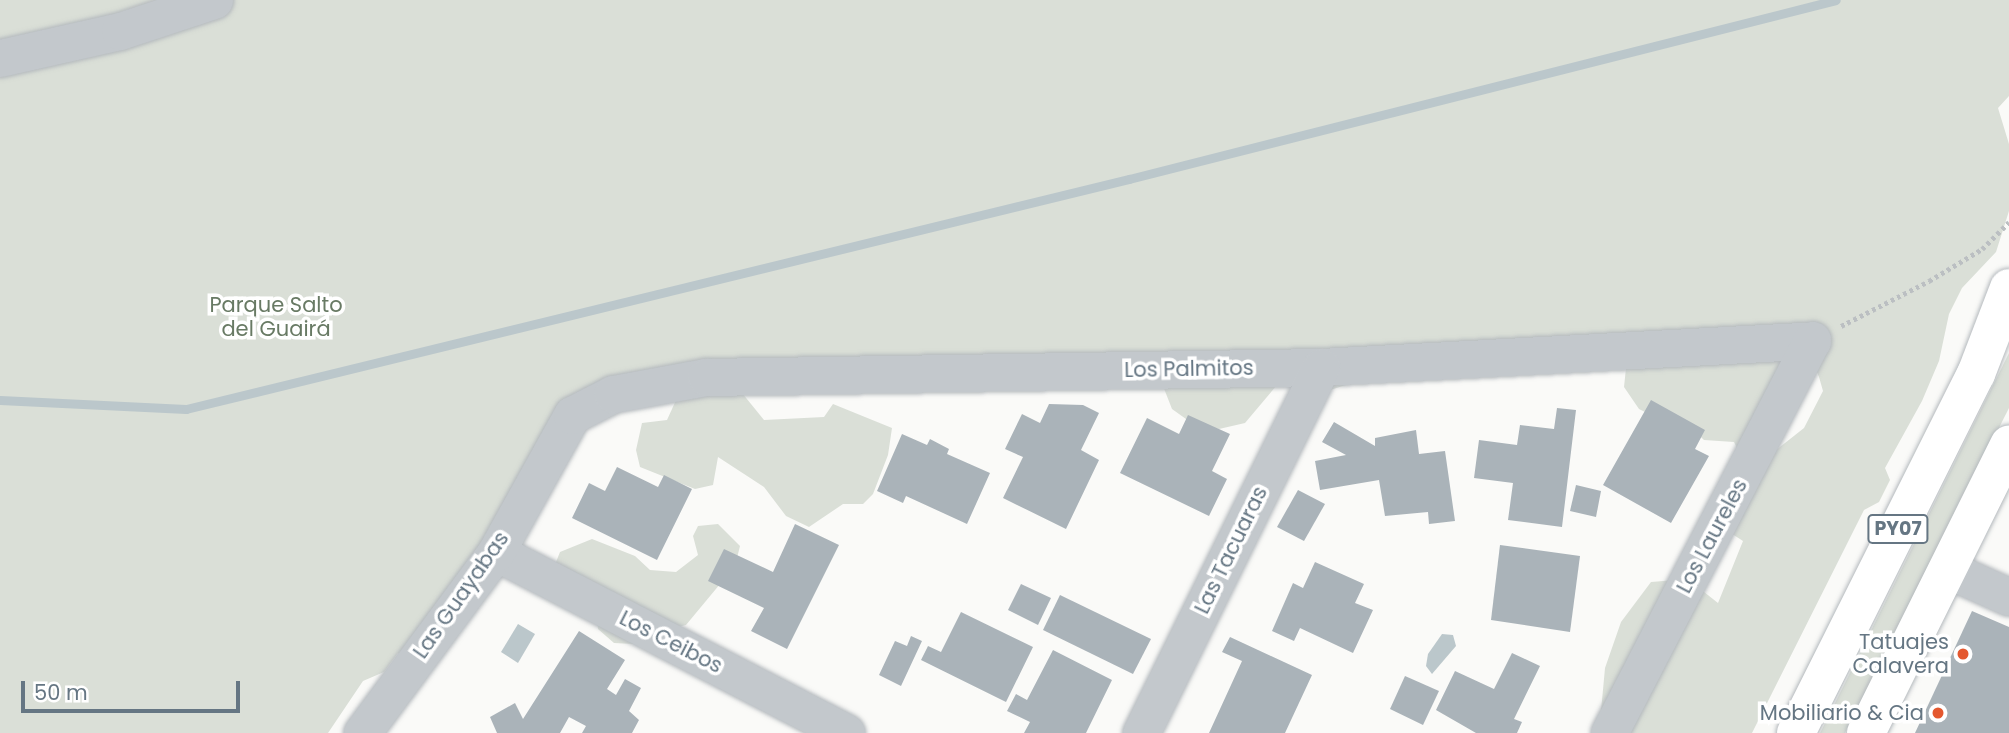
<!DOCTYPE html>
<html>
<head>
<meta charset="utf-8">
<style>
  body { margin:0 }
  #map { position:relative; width:2009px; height:733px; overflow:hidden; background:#fafaf8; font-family:Poppins,sans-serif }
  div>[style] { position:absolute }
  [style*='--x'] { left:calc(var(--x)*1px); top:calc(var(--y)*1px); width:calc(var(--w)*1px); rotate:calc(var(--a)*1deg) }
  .green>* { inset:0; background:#dadfd7 }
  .water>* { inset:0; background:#bbc7cb }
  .stream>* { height:9px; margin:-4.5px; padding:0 4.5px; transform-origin:4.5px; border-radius:4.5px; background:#bbc7cb }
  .building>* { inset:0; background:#aab3b9 }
  .path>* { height:4.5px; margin-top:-2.25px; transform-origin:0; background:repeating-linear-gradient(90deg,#bbbfc2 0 3.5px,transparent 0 7px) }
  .roads { filter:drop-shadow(0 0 2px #b4b9bd) drop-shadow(0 0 2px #b4b9bd) }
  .minor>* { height:37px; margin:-18.5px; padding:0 18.5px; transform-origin:18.5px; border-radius:18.5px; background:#c3c8cc }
  .highway>* { height:38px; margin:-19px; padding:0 19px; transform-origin:19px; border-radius:19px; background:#fff }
  .dots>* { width:19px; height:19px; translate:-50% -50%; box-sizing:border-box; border:4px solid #fff; border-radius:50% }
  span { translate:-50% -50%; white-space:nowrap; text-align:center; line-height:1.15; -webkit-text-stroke:7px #fff; paint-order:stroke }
  .shield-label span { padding:2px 5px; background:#fff; border:2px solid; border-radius:5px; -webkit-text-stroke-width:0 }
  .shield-label { font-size:19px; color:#657683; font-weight:700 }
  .park-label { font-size:21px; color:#687a64 }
  .street-label { font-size:21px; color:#657683 }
  .poi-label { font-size:21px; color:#657683 }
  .right { translate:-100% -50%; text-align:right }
  .scale { position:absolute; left:21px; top:681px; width:219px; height:32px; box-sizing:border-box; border:4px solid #657683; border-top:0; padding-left:9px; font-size:21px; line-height:24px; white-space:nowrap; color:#657683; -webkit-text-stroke:5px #fff; paint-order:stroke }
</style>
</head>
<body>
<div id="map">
  <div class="green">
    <div style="clip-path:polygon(0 0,2009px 0,2009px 96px,1998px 108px,2009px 144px,2009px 211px,1996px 252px,1962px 288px,1949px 314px,1939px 361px,1922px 401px,1885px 468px,1890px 480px,1879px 502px,1864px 510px,1752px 733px,1599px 733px,1605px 668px,1621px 622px,1651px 582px,1676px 580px,1699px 588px,1718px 603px,1743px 541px,1723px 528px,1775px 451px,1804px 428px,1823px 391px,1819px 377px,1810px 355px,1738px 450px,1734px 442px,1704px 440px,1686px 423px,1661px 420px,1639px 409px,1624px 387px,1629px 340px,1352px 383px,1327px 391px,1277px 385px,1245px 423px,1219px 429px,1193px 424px,1172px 409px,1163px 386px,738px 388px,764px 420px,824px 417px,833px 404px,892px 428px,888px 455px,873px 494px,863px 504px,843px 504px,809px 527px,786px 516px,764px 487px,718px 457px,713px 485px,695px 489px,640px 467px,636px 450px,642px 423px,667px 420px,677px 398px,595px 392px,422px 657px,398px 653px,384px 672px,363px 681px,328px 733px,0 733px)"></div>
    <div style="clip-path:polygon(2009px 353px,2009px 408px,1845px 733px,1820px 733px)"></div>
    <div style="clip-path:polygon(718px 524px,740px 546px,735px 566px,686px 625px,667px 630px,653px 645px,614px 643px,598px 629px,596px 610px,554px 567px,560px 552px,592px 539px,635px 556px,650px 570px,676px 572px,698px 555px,693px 536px,698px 526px)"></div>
  </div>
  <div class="water">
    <div style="clip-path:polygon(518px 624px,535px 634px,518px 663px,501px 652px)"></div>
    <div style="clip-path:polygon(1442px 634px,1453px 635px,1456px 646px,1432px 674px,1426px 666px,1428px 654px)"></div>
  </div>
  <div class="stream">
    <div style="--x:0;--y:400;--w:186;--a:2.8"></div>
    <div style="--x:186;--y:409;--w:971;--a:-13.71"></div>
    <div style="--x:1129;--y:179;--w:729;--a:-14.21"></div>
  </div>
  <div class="building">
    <div style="clip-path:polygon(1651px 400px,1705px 430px,1695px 449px,1709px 456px,1671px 523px,1603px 485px)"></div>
    <div style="clip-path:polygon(1049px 404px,1083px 405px,1099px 413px,1081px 450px,1099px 460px,1066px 529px,1003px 498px,1023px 457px,1005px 449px,1022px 414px,1040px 423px)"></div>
    <div style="clip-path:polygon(1557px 408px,1576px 410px,1562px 527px,1508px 520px,1513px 483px,1474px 478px,1479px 440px,1517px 445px,1520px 425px,1554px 429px)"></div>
    <div style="clip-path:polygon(1188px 415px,1230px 434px,1212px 471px,1227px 479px,1209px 516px,1120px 473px,1147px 418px,1179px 434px)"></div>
    <div style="clip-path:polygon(1334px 422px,1375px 446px,1375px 438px,1416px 430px,1419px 454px,1445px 451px,1455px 521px,1429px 524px,1428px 512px,1385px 516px,1379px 480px,1320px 490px,1315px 461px,1346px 455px,1322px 442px)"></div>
    <div style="clip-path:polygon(902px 434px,927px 445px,930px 439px,949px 449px,947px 454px,990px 473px,967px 524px,906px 496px,903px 503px,877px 491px)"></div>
    <div style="clip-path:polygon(617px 467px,658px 487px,664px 475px,692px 489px,657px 560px,572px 518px,589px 483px,605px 491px)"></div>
    <div style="clip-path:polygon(1576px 485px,1601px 491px,1596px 517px,1570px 511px)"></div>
    <div style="clip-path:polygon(1298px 490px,1325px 504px,1304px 541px,1277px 527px)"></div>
    <div style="clip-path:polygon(795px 524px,839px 545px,787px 649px,751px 631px,764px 608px,708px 581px,724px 549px,773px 572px)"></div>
    <div style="clip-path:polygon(1500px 545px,1580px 556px,1570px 632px,1491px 620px)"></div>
    <div style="clip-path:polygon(1315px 562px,1364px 584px,1355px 603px,1373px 610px,1353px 653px,1300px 628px,1294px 641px,1272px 631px,1293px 583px,1303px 588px)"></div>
    <div style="clip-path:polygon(1021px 584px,1051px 598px,1038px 625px,1008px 610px)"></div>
    <div style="clip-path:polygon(1060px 595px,1151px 639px,1133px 674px,1043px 630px)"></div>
    <div style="clip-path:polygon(1972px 611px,2009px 627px,2009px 733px,1915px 733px)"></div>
    <div style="clip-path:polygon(961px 612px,1033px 647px,1006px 702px,921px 660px,928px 646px,941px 652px)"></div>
    <div style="clip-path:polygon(579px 631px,625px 660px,607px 689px,616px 695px,625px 679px,641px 688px,629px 711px,639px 720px,632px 733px,582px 733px,586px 726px,569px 717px,560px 733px,497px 733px,490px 717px,515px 703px,523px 719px)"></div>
    <div style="clip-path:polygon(911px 636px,922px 641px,901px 686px,879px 675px,895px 641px,907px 646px)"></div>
    <div style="clip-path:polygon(1230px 637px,1312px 675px,1285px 733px,1209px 733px,1242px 661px,1222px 652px)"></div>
    <div style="clip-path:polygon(1053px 650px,1112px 680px,1086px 733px,1024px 733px,1030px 722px,1007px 711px,1016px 694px,1027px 700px)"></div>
    <div style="clip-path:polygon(1512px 653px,1540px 666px,1514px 719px,1522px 722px,1517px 733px,1476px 733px,1436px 710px,1455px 671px,1494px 689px)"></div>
    <div style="clip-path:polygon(1405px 676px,1439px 691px,1423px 725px,1390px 709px)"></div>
  </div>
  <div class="path">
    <div style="--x:1841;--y:326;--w:99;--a:-27.1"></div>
    <div style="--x:1929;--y:281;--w:62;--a:-31.1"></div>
    <div style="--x:1982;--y:249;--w:38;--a:-45"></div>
  </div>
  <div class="roads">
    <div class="minor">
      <div style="--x:0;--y:58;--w:123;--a:-12.7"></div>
      <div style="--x:120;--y:31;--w:99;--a:-18.3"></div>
      <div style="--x:496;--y:552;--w:394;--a:27.3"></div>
      <div style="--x:1947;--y:569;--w:68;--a:24.3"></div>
      <div style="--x:362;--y:733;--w:225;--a:-53.5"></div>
      <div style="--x:496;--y:552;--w:157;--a:-61"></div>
      <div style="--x:572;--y:415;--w:46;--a:-27.1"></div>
      <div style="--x:613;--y:394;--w:95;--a:-10.4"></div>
      <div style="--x:706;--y:377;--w:615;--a:-0.93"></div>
      <div style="--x:1321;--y:367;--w:492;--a:-3.1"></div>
      <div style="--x:1812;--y:340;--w:442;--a:117.3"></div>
      <div style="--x:1141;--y:733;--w:408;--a:-63.8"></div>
    </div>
    <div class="highway">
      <div style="--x:1796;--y:733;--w:402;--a:-63.4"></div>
      <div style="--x:1976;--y:374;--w:92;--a:-69"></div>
      <div style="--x:1866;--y:733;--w:322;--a:-63.6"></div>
    </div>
  </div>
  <div class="dots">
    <div style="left:1963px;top:654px;background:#e4572e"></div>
    <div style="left:1938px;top:713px;background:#e4572e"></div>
  </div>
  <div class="shield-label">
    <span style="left:1898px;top:529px">PY07</span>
  </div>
  <div class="park-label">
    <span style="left:276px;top:317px">Parque Salto<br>del Guairá</span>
  </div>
  <div class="street-label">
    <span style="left:1189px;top:369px;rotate:-1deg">Los Palmitos</span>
    <span style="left:1712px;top:536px;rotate:-62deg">Los Laureles</span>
    <span style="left:1231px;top:550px;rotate:-64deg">Las Tacuaras</span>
    <span style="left:461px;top:595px;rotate:-55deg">Las Guayabas</span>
    <span style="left:671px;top:642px;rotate:27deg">Los Ceibos</span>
  </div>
  <div class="poi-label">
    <span class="right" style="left:1949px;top:654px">Tatuajes<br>Calavera</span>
    <span class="right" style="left:1924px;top:713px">Mobiliario &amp; Cia</span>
  </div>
  <div class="scale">50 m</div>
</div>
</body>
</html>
